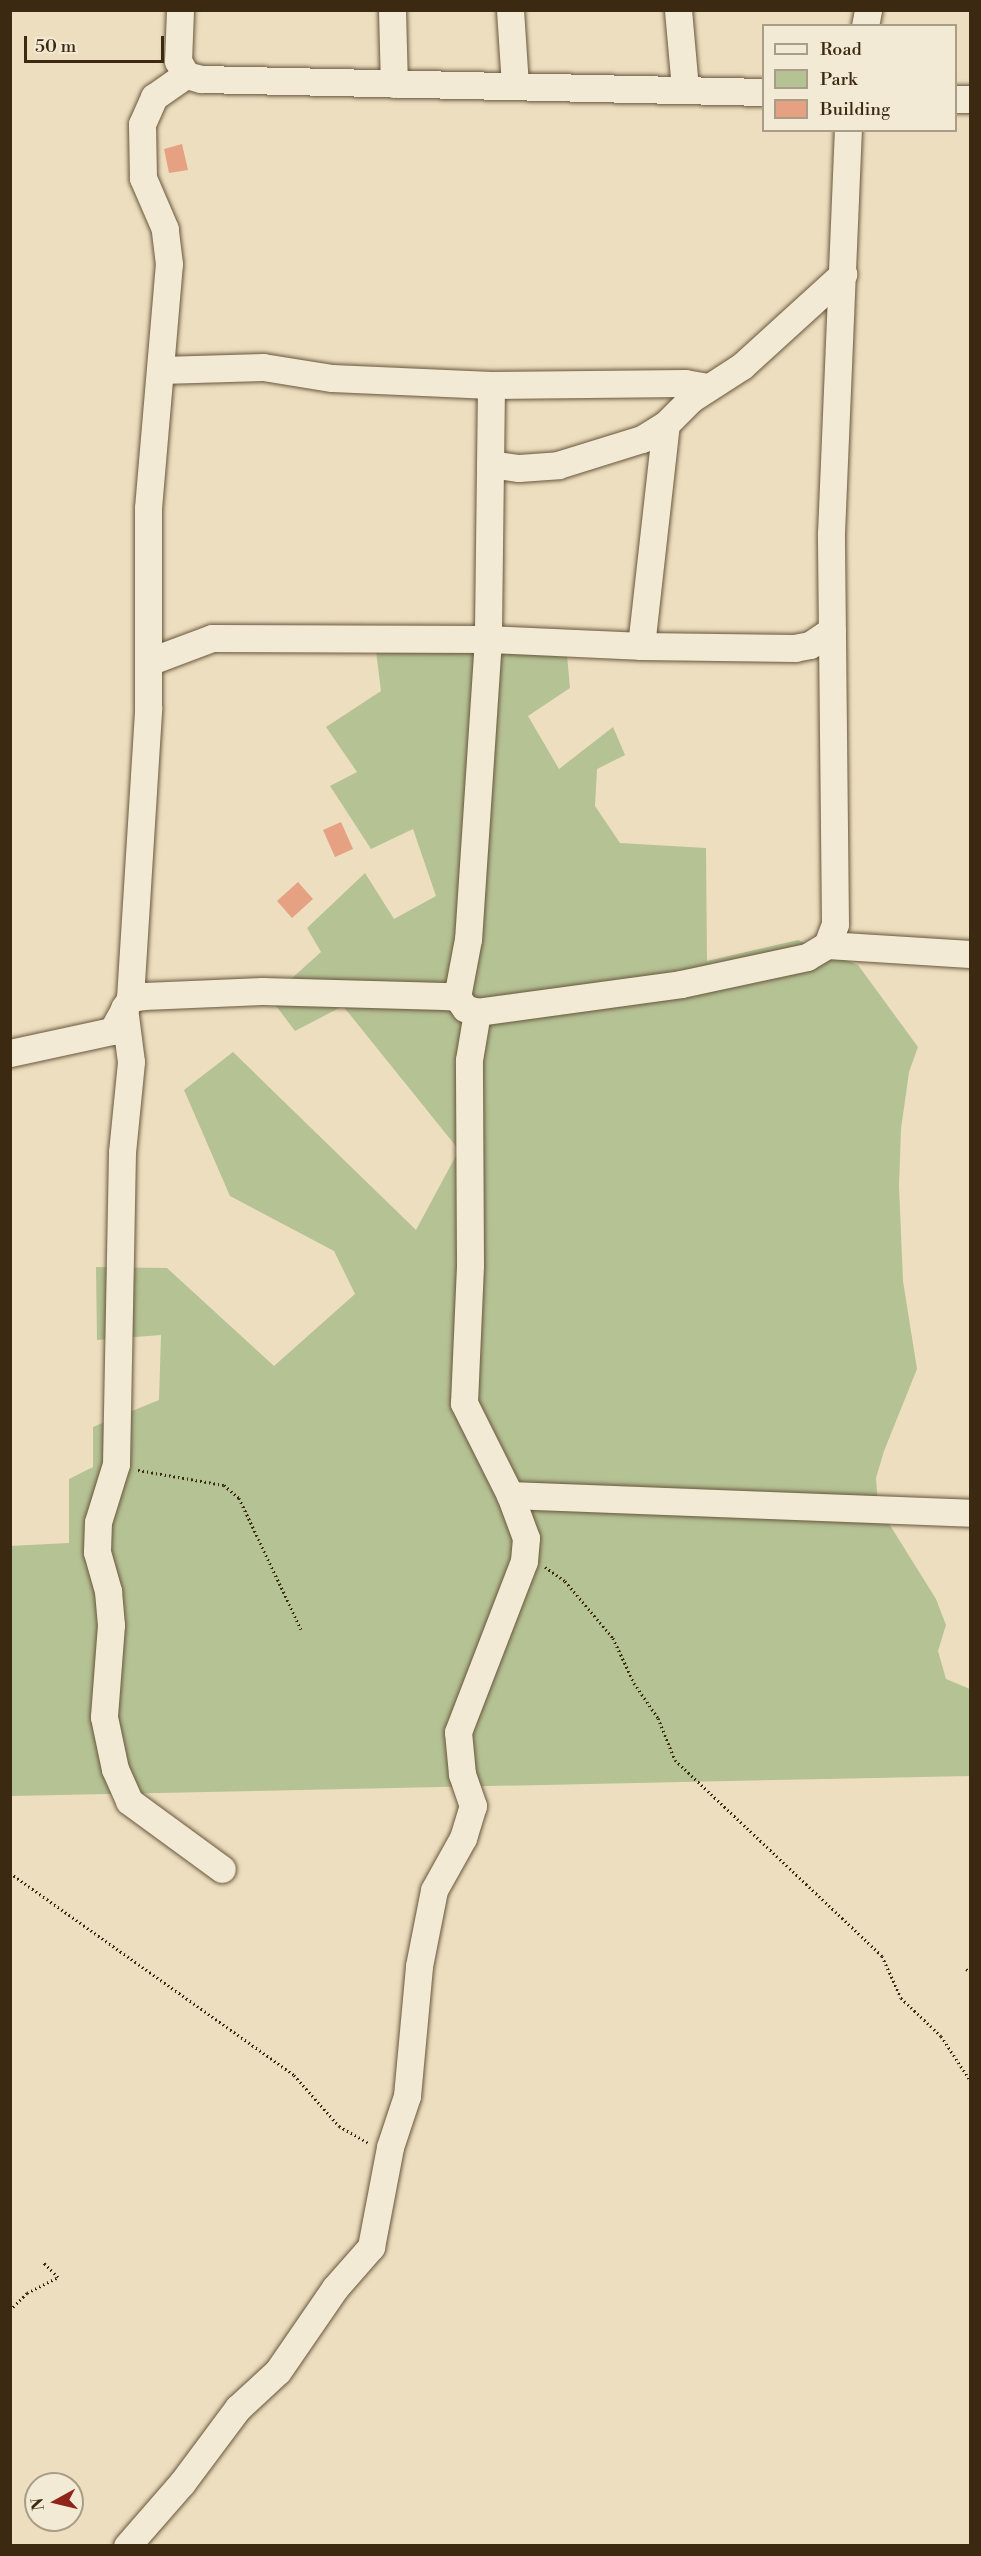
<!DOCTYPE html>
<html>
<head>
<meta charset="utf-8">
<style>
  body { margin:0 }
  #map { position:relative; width:981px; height:2556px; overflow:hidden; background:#eddebf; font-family:"Libre Bodoni",serif }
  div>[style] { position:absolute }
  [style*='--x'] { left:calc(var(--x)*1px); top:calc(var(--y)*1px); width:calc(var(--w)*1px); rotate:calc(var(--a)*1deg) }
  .green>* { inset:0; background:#b5c294 }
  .building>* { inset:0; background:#e5a182 }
  .path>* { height:3px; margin-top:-1.5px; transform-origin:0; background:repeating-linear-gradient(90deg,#3c2911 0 1.5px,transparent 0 4.5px) }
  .roads { filter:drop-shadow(0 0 2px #68563c) drop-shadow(0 0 2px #68563c) }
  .minor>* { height:27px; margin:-13.5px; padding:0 13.5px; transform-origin:13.5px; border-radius:13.5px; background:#f3ead5 }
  span { translate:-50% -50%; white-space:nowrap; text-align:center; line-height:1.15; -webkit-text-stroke:6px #f3ead5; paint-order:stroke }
  .frame { position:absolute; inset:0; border:12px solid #3c2911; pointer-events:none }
  .legend { position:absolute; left:762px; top:24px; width:195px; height:108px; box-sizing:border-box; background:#f3ead5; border:2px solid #aa9d87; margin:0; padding:8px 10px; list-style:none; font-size:18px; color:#3c2911 }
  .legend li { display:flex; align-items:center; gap:12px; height:30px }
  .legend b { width:30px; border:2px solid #aa9d87 }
  .north { position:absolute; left:24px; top:2472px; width:60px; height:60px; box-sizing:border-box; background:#f3ead5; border:2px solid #aa9d87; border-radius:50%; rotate:262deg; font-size:16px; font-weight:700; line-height:24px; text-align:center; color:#3c2911 }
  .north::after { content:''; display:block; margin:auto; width:21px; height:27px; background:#8f2418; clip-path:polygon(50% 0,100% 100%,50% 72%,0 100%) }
  .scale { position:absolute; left:24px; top:36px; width:140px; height:27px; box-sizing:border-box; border:3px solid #3c2911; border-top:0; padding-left:8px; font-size:18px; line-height:21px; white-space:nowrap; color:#3c2911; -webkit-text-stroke:4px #f3ead5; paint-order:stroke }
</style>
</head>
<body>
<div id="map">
  <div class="green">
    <div style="clip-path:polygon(565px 633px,570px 688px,528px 716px,559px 769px,613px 727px,625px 755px,597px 769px,595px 806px,620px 843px,706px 848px,707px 961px,798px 940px,858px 965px,918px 1047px,909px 1072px,901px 1129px,899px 1186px,903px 1281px,917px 1369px,884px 1451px,876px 1478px,878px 1506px,936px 1599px,946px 1625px,938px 1651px,946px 1679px,970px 1689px,970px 1776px,11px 1796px,10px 1546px,69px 1543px,69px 1479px,93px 1467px,93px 1427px,159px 1400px,161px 1335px,97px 1340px,96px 1267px,167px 1268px,274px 1366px,355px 1294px,334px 1251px,230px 1196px,184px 1090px,233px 1052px,416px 1230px,459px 1150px,343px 1006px,295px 1031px,270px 998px,321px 952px,307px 928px,365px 873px,394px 919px,436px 896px,413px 829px,371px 849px,330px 786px,357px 772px,326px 727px,381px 691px,374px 635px)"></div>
  </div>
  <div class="building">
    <div style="clip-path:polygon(182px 144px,188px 170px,169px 173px,164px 149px)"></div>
    <div style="clip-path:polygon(341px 822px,353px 849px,335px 857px,323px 830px)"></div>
    <div style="clip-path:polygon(298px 882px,313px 899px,292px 918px,277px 901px)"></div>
  </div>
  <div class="path">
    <div style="--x:138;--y:1470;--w:87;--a:9.9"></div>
    <div style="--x:224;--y:1485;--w:20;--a:41"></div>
    <div style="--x:239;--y:1498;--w:145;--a:64.7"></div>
    <div style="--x:545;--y:1567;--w:24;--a:35"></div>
    <div style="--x:565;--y:1581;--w:75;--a:49.9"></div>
    <div style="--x:613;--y:1638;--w:50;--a:65"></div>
    <div style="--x:634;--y:1683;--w:42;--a:55.6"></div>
    <div style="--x:658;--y:1718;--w:45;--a:68"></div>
    <div style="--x:675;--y:1760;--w:285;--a:43.4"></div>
    <div style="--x:882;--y:1956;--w:46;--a:65.7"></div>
    <div style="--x:901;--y:1998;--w:55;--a:43.5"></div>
    <div style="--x:941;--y:2036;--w:53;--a:56.6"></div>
    <div style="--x:10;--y:1873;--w:349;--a:35.4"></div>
    <div style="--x:294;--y:2075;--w:68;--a:48.6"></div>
    <div style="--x:339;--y:2126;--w:34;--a:30"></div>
    <div style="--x:966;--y:1969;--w:4;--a:27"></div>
    <div style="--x:10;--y:2310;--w:24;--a:-45"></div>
    <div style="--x:27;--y:2293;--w:35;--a:-27"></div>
    <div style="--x:58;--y:2277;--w:21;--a:-135"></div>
  </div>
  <div class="roads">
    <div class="minor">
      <div style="--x:180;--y:10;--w:51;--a:92.2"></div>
      <div style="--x:178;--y:61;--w:16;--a:60"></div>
      <div style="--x:186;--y:75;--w:16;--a:15"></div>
      <div style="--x:201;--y:79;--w:563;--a:1.32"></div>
      <div style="--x:392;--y:10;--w:74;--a:88.5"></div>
      <div style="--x:510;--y:10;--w:76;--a:86.2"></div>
      <div style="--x:678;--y:10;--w:78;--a:84.9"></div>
      <div style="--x:865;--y:26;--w:16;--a:-79"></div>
      <div style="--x:956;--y:99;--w:14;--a:0"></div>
      <div style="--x:161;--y:370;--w:102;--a:-1.7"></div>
      <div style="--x:263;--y:367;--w:70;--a:9.1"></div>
      <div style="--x:332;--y:378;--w:159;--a:2.5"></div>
      <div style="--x:491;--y:385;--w:254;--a:90.7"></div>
      <div style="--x:488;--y:639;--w:153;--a:2.6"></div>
      <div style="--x:491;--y:385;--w:194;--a:-0.6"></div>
      <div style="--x:685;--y:383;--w:23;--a:10"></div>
      <div style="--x:490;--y:464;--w:29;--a:8"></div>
      <div style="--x:519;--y:468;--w:39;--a:-4"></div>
      <div style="--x:558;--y:465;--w:88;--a:-17.2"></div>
      <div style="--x:642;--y:439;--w:28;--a:-32"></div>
      <div style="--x:832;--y:630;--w:27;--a:146"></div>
      <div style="--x:810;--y:645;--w:15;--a:169"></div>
      <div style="--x:795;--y:648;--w:154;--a:-179.3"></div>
      <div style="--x:641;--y:646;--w:223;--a:-83.6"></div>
      <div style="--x:666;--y:424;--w:35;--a:-45"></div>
      <div style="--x:691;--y:399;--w:61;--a:-32.9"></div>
      <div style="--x:742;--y:366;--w:137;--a:-42.3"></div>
      <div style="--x:148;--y:662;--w:68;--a:-20.6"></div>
      <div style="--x:212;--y:638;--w:276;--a:0.2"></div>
      <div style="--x:488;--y:639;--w:301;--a:93.8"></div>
      <div style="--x:468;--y:939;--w:59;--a:100.7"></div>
      <div style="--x:827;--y:945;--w:22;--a:-69"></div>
      <div style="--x:835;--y:924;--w:391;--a:-90.6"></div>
      <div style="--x:831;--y:533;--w:403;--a:-87.6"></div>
      <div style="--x:130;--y:998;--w:291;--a:-86.4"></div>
      <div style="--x:148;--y:708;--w:200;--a:-90"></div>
      <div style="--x:148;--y:508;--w:245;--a:-85.1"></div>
      <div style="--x:169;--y:264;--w:35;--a:-97"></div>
      <div style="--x:165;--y:229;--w:56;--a:-113.3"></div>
      <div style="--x:143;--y:178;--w:54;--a:-91.1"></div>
      <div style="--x:142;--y:124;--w:30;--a:-66"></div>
      <div style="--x:154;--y:97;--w:39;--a:-35"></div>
      <div style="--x:124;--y:1008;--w:54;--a:82.6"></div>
      <div style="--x:131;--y:1062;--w:90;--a:95.7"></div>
      <div style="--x:122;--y:1152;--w:312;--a:91.1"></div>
      <div style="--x:116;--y:1464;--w:61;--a:107.2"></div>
      <div style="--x:98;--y:1522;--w:30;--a:92"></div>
      <div style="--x:97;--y:1552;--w:41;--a:74.2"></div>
      <div style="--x:108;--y:1591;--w:34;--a:85"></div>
      <div style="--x:111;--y:1625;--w:92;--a:94.4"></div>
      <div style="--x:104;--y:1717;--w:53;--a:78.1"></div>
      <div style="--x:115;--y:1769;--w:35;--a:66"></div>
      <div style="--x:129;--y:1801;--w:115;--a:36.2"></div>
      <div style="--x:10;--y:1053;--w:104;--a:-12.2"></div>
      <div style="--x:112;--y:1031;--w:38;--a:-61"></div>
      <div style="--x:130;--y:998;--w:14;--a:-8"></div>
      <div style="--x:144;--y:996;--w:118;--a:-2.4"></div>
      <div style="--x:262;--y:991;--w:182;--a:1.6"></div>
      <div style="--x:444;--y:996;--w:13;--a:4"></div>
      <div style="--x:457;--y:997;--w:14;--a:54"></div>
      <div style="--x:465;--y:1008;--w:13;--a:18"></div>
      <div style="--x:477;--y:1012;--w:206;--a:-7.8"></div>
      <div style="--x:681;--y:984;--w:129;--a:-12.1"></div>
      <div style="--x:807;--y:957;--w:23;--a:-31"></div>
      <div style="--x:827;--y:945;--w:143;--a:3.6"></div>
      <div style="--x:510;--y:1495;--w:460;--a:2.2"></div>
      <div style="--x:127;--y:2546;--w:84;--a:-48.9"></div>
      <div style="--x:182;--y:2483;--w:94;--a:-53.3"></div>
      <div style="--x:238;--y:2408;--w:54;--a:-42.8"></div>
      <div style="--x:278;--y:2371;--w:101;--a:-55.5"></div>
      <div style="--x:335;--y:2288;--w:55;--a:-48.7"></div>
      <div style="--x:371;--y:2247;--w:102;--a:-79.2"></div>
      <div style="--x:390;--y:2147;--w:54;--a:-71.6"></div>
      <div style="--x:407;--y:2096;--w:131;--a:-84.7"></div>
      <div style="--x:419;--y:1966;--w:77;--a:-78.8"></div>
      <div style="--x:434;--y:1890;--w:60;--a:-60.9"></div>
      <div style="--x:463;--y:1838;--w:34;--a:-73"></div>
      <div style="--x:473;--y:1806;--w:34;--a:-109"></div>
      <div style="--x:462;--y:1774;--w:42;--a:-95.4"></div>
      <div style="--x:458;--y:1732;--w:183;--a:-68.9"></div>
      <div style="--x:524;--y:1561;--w:23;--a:-85"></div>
      <div style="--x:526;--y:1538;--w:46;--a:-110.4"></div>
      <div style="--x:510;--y:1495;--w:103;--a:-116.6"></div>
      <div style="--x:464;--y:1403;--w:138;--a:-87.5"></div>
      <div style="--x:470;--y:1265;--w:205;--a:-90.3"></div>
      <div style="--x:469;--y:1060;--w:49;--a:-80.5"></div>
    </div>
  </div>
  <div class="frame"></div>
  <ul class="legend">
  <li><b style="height:8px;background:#f3ead5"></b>Road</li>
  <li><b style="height:16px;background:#b5c294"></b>Park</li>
  <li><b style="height:16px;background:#e5a182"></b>Building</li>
  </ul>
  <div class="north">N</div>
  <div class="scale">50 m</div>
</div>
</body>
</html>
